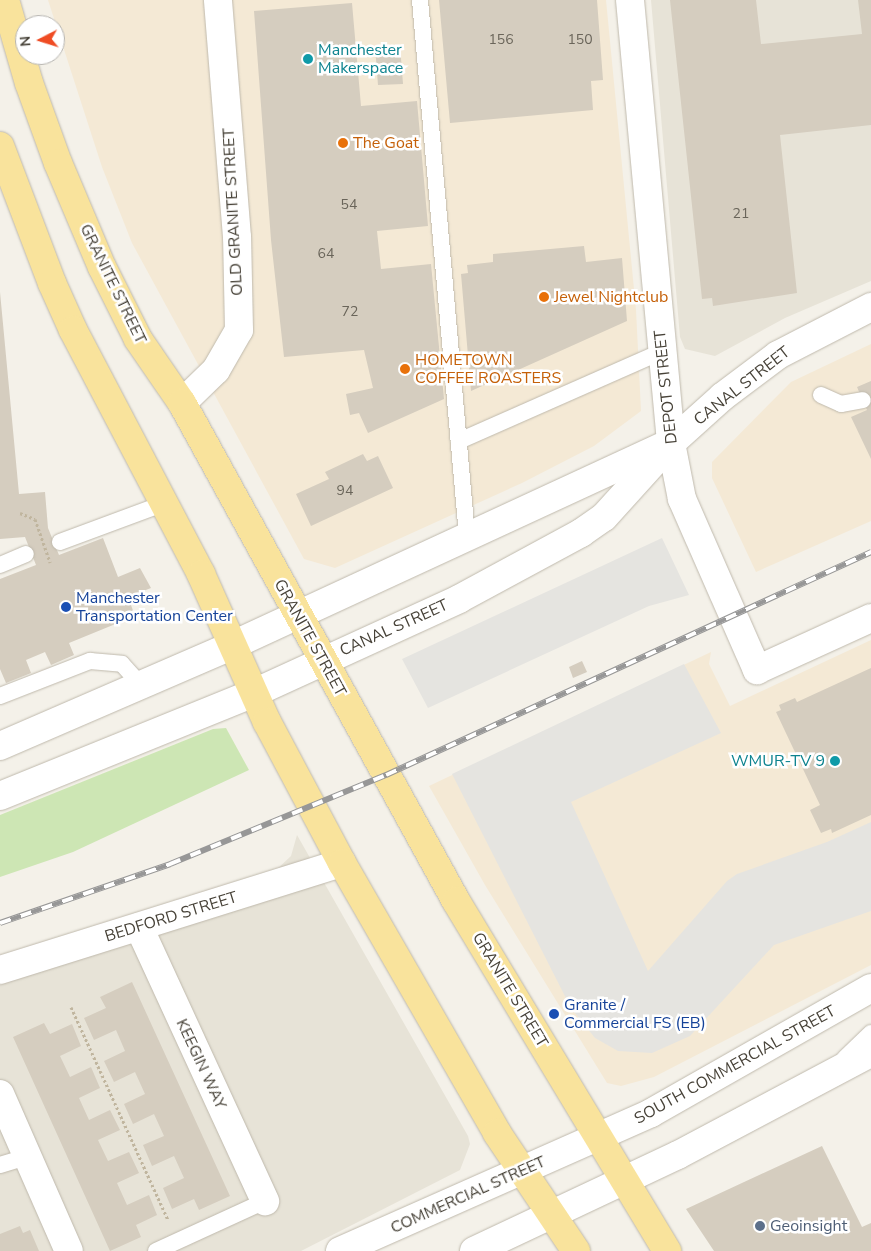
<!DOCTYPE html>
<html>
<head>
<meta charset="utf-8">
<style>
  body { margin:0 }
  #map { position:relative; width:871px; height:1251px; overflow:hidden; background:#f4f1e9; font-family:"Nunito Sans",sans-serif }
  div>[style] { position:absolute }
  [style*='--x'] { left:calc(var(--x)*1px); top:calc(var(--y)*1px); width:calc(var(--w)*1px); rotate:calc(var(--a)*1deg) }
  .residential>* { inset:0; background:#e7e3d7 }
  .commercial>* { inset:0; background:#f4e9d5 }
  .green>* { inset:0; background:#cde6b4 }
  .parking>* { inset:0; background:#e5e4e0 }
  .building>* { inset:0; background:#d5cdbf }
  .path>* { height:3px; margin-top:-1.5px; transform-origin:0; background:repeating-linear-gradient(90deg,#c0b59e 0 2.5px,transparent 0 5px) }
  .roads { filter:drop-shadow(0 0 1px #bfb9ac) drop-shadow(0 0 1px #bfb9ac) }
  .service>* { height:16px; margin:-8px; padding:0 8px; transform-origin:8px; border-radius:8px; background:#fff }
  .minor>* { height:28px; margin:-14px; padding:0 14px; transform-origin:14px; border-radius:14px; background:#fff }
  .tertiary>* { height:28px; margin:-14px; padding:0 14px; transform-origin:14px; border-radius:14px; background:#fff }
  .primary>* { height:28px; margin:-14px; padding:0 14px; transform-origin:14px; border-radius:14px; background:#f9e39c }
  .rail>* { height:5.5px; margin-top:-2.75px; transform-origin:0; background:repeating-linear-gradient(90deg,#fff 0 11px,#979797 0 22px); box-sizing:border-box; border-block:1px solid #979797 }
  .path-bridge>* { height:3px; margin-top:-1.5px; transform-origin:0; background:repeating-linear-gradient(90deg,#c0b59e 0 2.5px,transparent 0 5px) }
  .dots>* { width:14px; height:14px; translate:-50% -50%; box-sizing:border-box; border:2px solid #fff; border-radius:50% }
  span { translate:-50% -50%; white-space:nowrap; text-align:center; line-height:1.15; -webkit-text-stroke:5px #fff; paint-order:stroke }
  .number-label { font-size:14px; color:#6a655a }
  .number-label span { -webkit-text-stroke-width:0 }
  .culture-label { font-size:16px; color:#0d838f }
  .left { translate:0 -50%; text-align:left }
  .right { translate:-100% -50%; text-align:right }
  .food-label { font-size:16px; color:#c56008 }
  .street-label { font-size:16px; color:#474238 }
  .transit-label { font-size:16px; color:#164399 }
  .service-label { font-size:16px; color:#4e5e75 }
  .north { position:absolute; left:15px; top:15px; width:50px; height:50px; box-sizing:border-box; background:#fff; border:1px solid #b5b3af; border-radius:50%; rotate:265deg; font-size:14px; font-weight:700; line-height:20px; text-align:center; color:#474238 }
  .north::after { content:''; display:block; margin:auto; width:18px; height:22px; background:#ef4c24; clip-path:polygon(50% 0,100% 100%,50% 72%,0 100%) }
</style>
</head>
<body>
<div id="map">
  <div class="residential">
    <div style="clip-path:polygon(651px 0,871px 0,871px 281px,785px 318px,715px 356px,685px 349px,680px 337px)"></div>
    <div style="clip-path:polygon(297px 835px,468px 1136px,470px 1144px,460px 1170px,301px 1251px,0 1251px,0 956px,276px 870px,291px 856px)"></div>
  </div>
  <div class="commercial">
    <div style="clip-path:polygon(48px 0,606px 0,636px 310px,641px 411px,594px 446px,522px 483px,335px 568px,304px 559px,132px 243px,102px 167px)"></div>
    <div style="clip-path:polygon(871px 344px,871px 521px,756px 572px,712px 478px,712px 462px,791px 382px)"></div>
    <div style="clip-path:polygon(871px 640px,871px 965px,654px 1077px,621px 1086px,607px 1083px,485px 885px,429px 786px,711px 652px,709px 664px,730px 706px)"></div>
  </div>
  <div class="green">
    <div style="clip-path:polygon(226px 728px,249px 770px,73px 852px,0 877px,0 815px,213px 729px)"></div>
  </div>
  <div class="parking">
    <div style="clip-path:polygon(662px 538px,689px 595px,649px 606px,428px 708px,402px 659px)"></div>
    <div style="clip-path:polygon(684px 664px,721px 733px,571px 802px,648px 971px,727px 881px,737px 874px,827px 842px,871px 822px,871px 911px,774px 945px,690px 1036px,652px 1053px,618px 1051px,595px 1038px,571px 1008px,452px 774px)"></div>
  </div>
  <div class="building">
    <div style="clip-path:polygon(439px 0,597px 0,603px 80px,591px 81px,593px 110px,450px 123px)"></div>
    <div style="clip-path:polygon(670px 0,756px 0,761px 44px,862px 34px,858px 0,871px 0,871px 125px,780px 135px,797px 293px,713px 306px,712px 298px,702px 299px)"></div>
    <div style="clip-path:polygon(352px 3px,361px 106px,417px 101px,428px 226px,377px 231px,381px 269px,431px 264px,444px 399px,368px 433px,359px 413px,350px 415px,346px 394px,373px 388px,364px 350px,284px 357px,271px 240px,254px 11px)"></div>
    <div style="clip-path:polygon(400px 45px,403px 84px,378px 85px,375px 47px)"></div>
    <div style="clip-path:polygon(584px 246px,586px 262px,622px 258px,627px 321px,471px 391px,461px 274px,468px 273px,467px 265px,493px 262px,493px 254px)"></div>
    <div style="clip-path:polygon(0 292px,19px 494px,45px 492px,48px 528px,59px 555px,103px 538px,118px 577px,140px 568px,151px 588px,128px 597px,135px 616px,69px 643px,74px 655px,51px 665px,45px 652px,26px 660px,31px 673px,6px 683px,0 669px,0 579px,36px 565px,25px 537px,0 539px)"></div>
    <div style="clip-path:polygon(871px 381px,871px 459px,851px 417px,867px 410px,857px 387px)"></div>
    <div style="clip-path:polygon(363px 454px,367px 461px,378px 456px,393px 488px,311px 526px,296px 494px,329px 479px,325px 472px)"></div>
    <div style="clip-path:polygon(582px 661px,587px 672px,573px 678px,569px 667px)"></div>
    <div style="clip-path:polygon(871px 668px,871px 815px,832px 833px,831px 829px,821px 833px,810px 810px,820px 805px,776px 712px,781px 710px,779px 705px,795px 698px,797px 702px)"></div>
    <div style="clip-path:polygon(132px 982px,230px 1196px,199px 1210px,194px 1199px,172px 1209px,163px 1188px,184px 1178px,174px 1156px,152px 1166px,143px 1145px,164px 1136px,154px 1114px,133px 1124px,124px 1104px,145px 1094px,135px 1072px,114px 1082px,104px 1061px,125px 1051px,116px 1030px,94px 1040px,84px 1018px,106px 1008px,100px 997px)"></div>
    <div style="clip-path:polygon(44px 1023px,50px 1034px,72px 1024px,81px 1046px,60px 1056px,70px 1077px,91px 1067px,100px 1088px,79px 1098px,89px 1120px,110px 1110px,120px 1130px,98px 1140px,108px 1161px,129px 1152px,139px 1173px,117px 1183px,127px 1205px,149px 1195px,157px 1215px,136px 1225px,141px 1237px,110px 1251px,13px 1037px)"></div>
    <div style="clip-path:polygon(822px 1146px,862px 1227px,871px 1223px,871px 1251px,714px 1251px,686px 1209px)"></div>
    <div style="clip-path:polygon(20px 1226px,23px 1233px,30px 1230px,39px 1251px,0 1251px,0 1234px)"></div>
  </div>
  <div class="path">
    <div style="--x:71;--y:1007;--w:234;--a:65.5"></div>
  </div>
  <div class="roads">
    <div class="service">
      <div style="--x:420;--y:0;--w:538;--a:84.99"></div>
      <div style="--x:821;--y:395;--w:22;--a:24"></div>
      <div style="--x:841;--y:404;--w:22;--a:-10"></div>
      <div style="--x:459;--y:441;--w:223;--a:-23.8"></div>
      <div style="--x:60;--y:542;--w:110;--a:-20.3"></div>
      <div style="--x:0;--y:565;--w:28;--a:-23"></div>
      <div style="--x:0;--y:696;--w:97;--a:-21.3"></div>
      <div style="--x:90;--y:661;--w:32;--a:5"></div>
      <div style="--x:122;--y:664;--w:28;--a:48"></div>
      <div style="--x:845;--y:1058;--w:36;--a:-44"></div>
      <div style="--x:0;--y:1165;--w:28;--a:-17"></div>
      <div style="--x:156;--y:1251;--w:120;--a:-24.6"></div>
    </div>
    <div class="minor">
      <div style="--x:630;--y:0;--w:445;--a:84.7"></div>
      <div style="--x:671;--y:443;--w:57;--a:78.9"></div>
      <div style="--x:682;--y:499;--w:187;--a:66.3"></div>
      <div style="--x:757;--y:670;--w:125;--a:-24.5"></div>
      <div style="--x:182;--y:403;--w:47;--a:-44.1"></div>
      <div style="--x:216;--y:370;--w:46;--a:-60.1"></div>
      <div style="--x:239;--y:330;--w:93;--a:-91.2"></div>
      <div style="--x:237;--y:237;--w:238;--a:-94.6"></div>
      <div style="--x:139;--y:927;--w:302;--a:65.3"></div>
      <div style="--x:0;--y:970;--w:358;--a:-17.4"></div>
      <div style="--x:0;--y:1094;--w:171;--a:66.3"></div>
      <div style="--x:340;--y:1251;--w:340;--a:-23.9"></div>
      <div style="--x:651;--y:1113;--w:253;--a:-29.6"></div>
      <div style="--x:474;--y:1251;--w:225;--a:-25.2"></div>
      <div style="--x:678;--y:1155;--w:218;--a:-27.9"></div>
    </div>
    <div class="tertiary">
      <div style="--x:0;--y:746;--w:254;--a:-23.4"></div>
      <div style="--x:233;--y:645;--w:472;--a:-24.8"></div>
      <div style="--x:0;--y:796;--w:274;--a:-22.1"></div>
      <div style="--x:254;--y:693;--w:226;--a:-24.6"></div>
      <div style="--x:459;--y:599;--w:139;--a:-28.4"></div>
      <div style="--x:581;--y:533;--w:28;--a:-35"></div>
      <div style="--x:604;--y:517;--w:100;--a:-47.8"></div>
      <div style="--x:671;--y:443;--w:69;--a:-42"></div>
      <div style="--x:722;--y:397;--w:70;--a:-36.9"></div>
      <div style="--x:778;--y:355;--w:105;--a:-27.3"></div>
    </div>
    <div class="primary">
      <div style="--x:5;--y:0;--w:86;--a:73.9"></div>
      <div style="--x:29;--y:83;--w:85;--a:70.1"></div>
      <div style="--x:58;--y:163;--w:113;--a:67.1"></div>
      <div style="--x:102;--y:267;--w:80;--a:63.4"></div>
      <div style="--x:138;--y:339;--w:78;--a:55.5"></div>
      <div style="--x:182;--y:403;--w:568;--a:61.18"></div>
      <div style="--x:456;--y:901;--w:409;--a:58.9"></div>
      <div style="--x:0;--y:146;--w:147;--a:69.2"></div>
      <div style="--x:52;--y:283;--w:51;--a:65.9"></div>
      <div style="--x:73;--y:330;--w:276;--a:62.3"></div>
      <div style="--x:201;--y:574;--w:162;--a:66"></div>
      <div style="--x:267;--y:722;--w:160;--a:62"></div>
      <div style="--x:342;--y:863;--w:311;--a:60.1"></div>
      <div style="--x:497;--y:1133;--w:142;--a:56.2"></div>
    </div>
  </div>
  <div class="rail">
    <div style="--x:0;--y:923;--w:180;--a:-19.1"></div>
    <div style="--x:170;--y:864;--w:234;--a:-22.4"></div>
    <div style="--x:386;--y:775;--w:534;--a:-24.69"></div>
  </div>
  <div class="path-bridge">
    <div style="--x:20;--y:513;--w:16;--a:22"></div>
    <div style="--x:35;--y:519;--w:46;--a:70.8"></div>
  </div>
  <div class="dots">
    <div style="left:308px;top:59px;background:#0f9aa8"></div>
    <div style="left:343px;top:143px;background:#e8710a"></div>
    <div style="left:544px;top:297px;background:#e8710a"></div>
    <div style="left:405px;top:369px;background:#e8710a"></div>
    <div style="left:66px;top:607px;background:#1a4fb4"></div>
    <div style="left:835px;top:761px;background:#0f9aa8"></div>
    <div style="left:554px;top:1014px;background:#1a4fb4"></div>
    <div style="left:760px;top:1226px;background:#5c6f8a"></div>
  </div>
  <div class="number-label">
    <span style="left:501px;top:40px">156</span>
    <span style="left:580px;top:40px">150</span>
    <span style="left:349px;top:205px">54</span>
    <span style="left:741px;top:214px">21</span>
    <span style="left:326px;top:254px">64</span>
    <span style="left:350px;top:312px">72</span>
    <span style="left:345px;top:491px">94</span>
  </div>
  <div class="culture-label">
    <span class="left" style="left:318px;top:59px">Manchester<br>Makerspace</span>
    <span class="right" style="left:825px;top:761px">WMUR-TV 9</span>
  </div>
  <div class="food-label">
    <span class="left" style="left:353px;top:143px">The Goat</span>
    <span class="left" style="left:554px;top:297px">Jewel Nightclub</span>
    <span class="left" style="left:415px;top:369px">HOMETOWN<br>COFFEE ROASTERS</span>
  </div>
  <div class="street-label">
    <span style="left:233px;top:212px;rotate:-93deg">OLD GRANITE STREET</span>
    <span style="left:113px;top:284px;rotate:64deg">GRANITE STREET</span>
    <span style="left:742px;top:386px;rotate:-38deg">CANAL STREET</span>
    <span style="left:666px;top:387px;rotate:-96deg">DEPOT STREET</span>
    <span style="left:394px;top:628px;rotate:-24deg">CANAL STREET</span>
    <span style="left:310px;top:638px;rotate:61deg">GRANITE STREET</span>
    <span style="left:171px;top:917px;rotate:-17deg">BEDFORD STREET</span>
    <span style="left:510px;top:990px;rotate:59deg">GRANITE STREET</span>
    <span style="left:201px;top:1064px;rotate:65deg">KEEGIN WAY</span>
    <span style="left:735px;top:1065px;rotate:-29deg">SOUTH COMMERCIAL STREET</span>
    <span style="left:468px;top:1195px;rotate:-24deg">COMMERCIAL STREET</span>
  </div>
  <div class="transit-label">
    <span class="left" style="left:76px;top:607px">Manchester<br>Transportation Center</span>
    <span class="left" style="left:564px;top:1014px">Granite /<br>Commercial FS (EB)</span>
  </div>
  <div class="service-label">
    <span class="left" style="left:770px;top:1226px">Geoinsight</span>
  </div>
  <div class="north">N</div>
</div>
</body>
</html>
